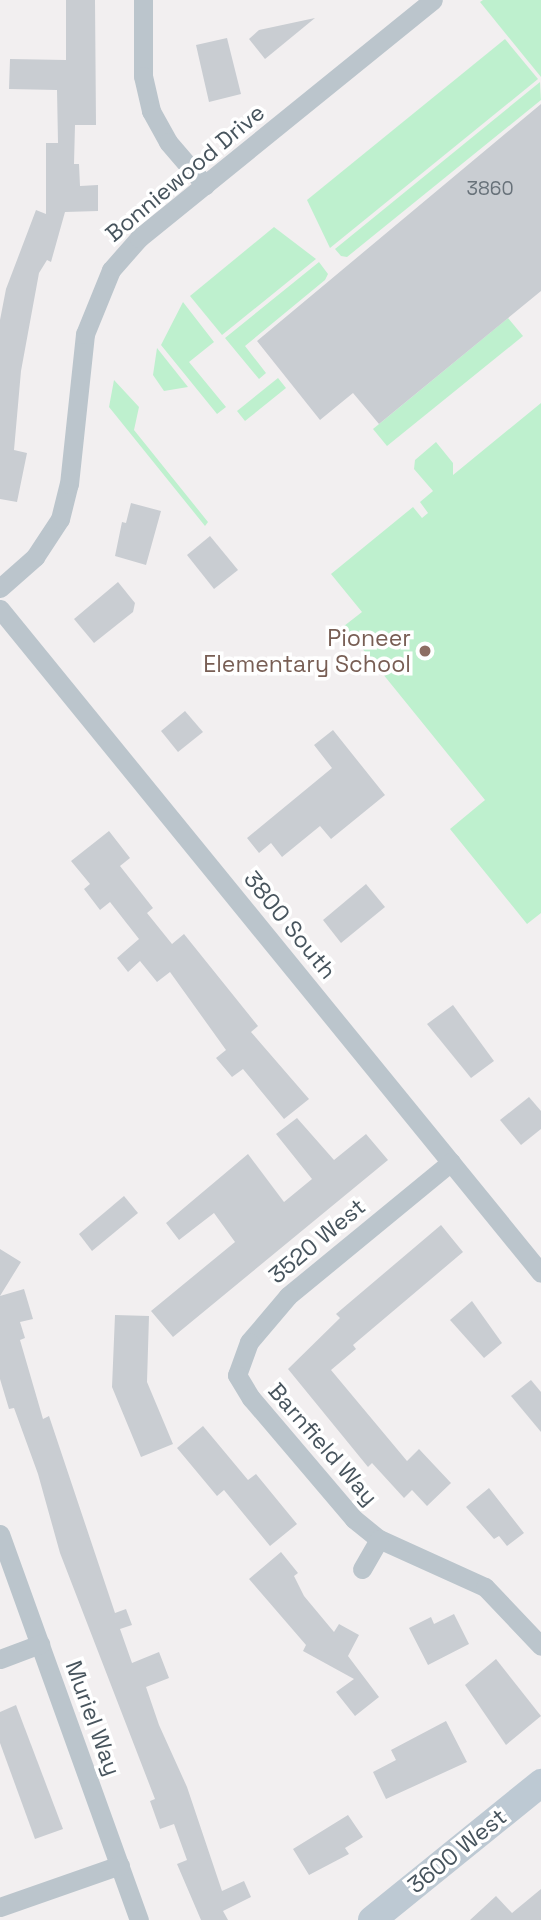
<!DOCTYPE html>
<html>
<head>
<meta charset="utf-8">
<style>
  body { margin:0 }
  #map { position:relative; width:541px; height:1920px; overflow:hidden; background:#f2eff0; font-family:"Space Grotesk",sans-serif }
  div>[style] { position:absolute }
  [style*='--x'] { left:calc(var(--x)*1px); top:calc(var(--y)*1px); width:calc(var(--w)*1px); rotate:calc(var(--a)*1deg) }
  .green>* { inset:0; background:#bef0ce }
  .building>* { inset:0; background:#c9cdd2 }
  .street>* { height:19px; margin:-9.5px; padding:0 9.5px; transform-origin:9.5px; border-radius:9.5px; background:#bbc5cc }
  .secondary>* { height:28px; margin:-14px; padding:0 14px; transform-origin:14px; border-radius:14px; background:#bdc9d3 }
  .dots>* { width:19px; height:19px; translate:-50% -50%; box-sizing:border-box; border:4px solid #fff; border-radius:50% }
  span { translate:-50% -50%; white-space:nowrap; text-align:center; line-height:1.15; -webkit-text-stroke:7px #fff; paint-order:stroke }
  .number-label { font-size:19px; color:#68727a }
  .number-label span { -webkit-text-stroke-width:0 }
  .street-label { font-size:23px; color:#47545d }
  .education-label { font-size:23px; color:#785e54 }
  .right { translate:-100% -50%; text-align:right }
</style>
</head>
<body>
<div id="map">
  <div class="green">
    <div style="clip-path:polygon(483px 0,541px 0,541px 77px,480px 2px)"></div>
    <div style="clip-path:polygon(505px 39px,538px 79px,330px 248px,307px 200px)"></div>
    <div style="clip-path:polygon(540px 82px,541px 100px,347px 257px,341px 256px,335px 249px)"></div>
    <div style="clip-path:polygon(274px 227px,316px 259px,222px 335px,190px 296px)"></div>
    <div style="clip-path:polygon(319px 262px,328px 274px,325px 280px,245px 346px,266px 373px,259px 379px,225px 338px)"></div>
    <div style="clip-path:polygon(183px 302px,214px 342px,189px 362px,226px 407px,217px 414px,161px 345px)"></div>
    <div style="clip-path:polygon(508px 318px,523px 336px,387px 446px,373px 429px)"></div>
    <div style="clip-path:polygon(157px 348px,188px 387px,164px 391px,153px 375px)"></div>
    <div style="clip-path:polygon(278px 378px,286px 388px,245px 421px,237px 411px)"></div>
    <div style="clip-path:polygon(114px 380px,139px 407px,134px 430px,208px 522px,205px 526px,109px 407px)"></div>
    <div style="clip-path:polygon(541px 403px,541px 913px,527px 924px,450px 829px,485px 800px,344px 626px,362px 612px,331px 574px,413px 507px,422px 518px,428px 513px,420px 502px,433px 491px,414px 469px,415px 460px,436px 442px,453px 463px,453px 475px)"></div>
  </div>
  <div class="building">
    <div style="clip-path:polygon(66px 0,95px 0,96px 125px,75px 125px,74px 164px,79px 164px,80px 186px,98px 185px,98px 211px,65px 212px,51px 262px,47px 260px,39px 273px,21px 371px,14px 450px,27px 453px,17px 502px,0 499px,0 320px,6px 289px,36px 210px,46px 214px,46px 143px,58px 143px,57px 90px,9px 89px,10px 59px,66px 60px)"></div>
    <div style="clip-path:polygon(315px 18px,265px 59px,249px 39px,259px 30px)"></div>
    <div style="clip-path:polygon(227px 38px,241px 94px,209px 102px,196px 45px)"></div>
    <div style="clip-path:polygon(541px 104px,541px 291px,379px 424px,353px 393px,320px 420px,257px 341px)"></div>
    <div style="clip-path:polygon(131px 503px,161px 511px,146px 565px,115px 556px,122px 522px,126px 523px)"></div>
    <div style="clip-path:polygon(210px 536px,238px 570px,214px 589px,187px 555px)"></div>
    <div style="clip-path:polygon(118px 582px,135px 603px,133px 612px,94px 643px,74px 619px)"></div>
    <div style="clip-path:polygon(185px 711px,203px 732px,178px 752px,161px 731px)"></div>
    <div style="clip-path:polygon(333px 730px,385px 795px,331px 839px,320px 826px,282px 857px,271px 843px,259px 853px,247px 838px,332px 768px,314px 745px)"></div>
    <div style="clip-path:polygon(109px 831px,130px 858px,120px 866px,153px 908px,147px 913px,172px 944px,184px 934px,258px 1026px,251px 1032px,309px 1099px,284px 1119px,243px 1069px,232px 1077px,216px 1058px,226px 1050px,170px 972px,157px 982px,140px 961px,128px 972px,117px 958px,139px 939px,110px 902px,100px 910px,84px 889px,90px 884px,71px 861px)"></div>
    <div style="clip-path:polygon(366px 884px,385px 907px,341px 943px,323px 920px)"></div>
    <div style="clip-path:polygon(453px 1005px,494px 1061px,471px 1078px,427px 1024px)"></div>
    <div style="clip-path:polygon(529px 1097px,541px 1111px,541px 1129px,521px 1145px,500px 1120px)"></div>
    <div style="clip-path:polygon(297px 1118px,334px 1160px,366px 1134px,388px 1160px,173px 1337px,151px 1311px,235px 1242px,214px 1213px,179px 1240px,166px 1223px,248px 1154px,284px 1202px,312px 1179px,276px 1134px)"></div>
    <div style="clip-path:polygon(124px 1196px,138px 1213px,92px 1251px,79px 1234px)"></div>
    <div style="clip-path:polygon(441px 1225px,463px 1252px,353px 1345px,356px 1349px,331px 1370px,407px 1461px,419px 1449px,451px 1483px,427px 1506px,412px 1490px,404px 1498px,372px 1463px,368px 1467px,288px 1369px,340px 1318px,336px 1314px)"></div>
    <div style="clip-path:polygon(0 1249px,21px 1262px,0 1296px,24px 1289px,33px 1319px,20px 1322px,25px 1338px,20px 1340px,43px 1419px,49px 1416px,115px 1613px,126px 1609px,132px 1625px,120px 1629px,132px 1663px,159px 1652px,169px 1678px,146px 1687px,159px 1725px,187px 1787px,222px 1891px,244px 1881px,251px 1897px,223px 1911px,228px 1920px,201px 1920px,177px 1864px,187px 1860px,174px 1824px,160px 1829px,150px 1801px,155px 1799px,60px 1553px,38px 1474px,14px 1408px,9px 1409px,0 1379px)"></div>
    <div style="clip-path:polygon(472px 1301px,502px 1343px,484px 1358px,450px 1320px)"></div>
    <div style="clip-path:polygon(115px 1315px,149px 1316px,147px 1382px,173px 1444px,141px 1457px,112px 1387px)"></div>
    <div style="clip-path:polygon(531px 1380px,541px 1392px,541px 1432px,511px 1396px)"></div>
    <div style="clip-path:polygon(203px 1426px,248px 1480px,256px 1474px,297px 1524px,270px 1546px,224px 1490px,217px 1496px,177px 1448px)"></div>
    <div style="clip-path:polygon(489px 1488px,524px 1533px,507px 1546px,499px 1536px,494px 1539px,466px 1507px)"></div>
    <div style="clip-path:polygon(281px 1552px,298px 1573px,294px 1576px,304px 1596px,334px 1632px,339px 1624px,359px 1635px,348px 1656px,379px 1697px,355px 1716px,336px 1692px,354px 1679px,303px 1651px,306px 1645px,249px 1579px)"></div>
    <div style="clip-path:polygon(454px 1614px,469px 1644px,428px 1665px,409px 1628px,431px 1617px,434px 1624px)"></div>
    <div style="clip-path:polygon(496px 1659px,541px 1716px,506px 1745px,465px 1685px)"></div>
    <div style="clip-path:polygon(16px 1705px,63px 1829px,35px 1839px,0 1743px,0 1712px)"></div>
    <div style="clip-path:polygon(446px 1721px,467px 1762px,386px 1799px,373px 1772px,396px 1760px,391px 1750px)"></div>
    <div style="clip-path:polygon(348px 1815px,363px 1837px,345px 1848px,349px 1854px,309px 1875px,293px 1849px)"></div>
    <div style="clip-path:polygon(541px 1889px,541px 1920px,470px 1920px,496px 1896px,512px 1913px)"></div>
  </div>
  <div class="street">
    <div style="--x:143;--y:0;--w:76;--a:90"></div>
    <div style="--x:143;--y:76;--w:36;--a:77"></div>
    <div style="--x:151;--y:111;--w:35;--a:61"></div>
    <div style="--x:168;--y:142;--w:57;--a:49.3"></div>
    <div style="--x:0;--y:588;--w:47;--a:-41.5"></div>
    <div style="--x:35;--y:557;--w:45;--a:-56.7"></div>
    <div style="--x:60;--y:519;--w:36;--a:-76"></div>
    <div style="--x:69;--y:484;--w:151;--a:-83.9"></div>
    <div style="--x:85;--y:334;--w:69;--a:-67.9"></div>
    <div style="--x:111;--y:270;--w:43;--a:-48.8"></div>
    <div style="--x:139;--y:238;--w:378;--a:-39"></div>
    <div style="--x:0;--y:609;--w:856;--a:50.83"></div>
    <div style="--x:451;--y:1162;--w:211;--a:140.6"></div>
    <div style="--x:288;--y:1296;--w:60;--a:130.3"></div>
    <div style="--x:249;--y:1342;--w:35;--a:110"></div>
    <div style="--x:237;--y:1375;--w:27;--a:59"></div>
    <div style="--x:251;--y:1398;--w:159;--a:49.6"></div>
    <div style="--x:354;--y:1519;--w:32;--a:39"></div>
    <div style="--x:379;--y:1539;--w:116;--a:24.4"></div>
    <div style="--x:485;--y:1587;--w:81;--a:46.5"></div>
    <div style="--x:0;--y:1534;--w:410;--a:70.2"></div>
    <div style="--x:362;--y:1569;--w:34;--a:-60"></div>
    <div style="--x:0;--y:1659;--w:43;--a:-20.6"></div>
    <div style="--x:0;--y:1907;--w:127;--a:-19.3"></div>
  </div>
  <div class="secondary">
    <div style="--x:372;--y:1920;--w:218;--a:-39"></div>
  </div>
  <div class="dots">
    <div style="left:425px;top:651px;background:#8d6e63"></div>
  </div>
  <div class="number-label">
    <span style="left:490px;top:189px">3860</span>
  </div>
  <div class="street-label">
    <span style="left:185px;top:173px;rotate:-40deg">Bonniewood Drive</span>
    <span style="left:290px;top:925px;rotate:51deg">3800 South</span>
    <span style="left:317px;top:1241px;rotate:-40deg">3520 West</span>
    <span style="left:323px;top:1444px;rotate:49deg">Barnfield Way</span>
    <span style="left:93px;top:1718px;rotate:70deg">Muriel Way</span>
    <span style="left:457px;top:1851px;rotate:-39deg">3600 West</span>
  </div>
  <div class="education-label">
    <span class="right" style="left:411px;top:651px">Pioneer<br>Elementary School</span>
  </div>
</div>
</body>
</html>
